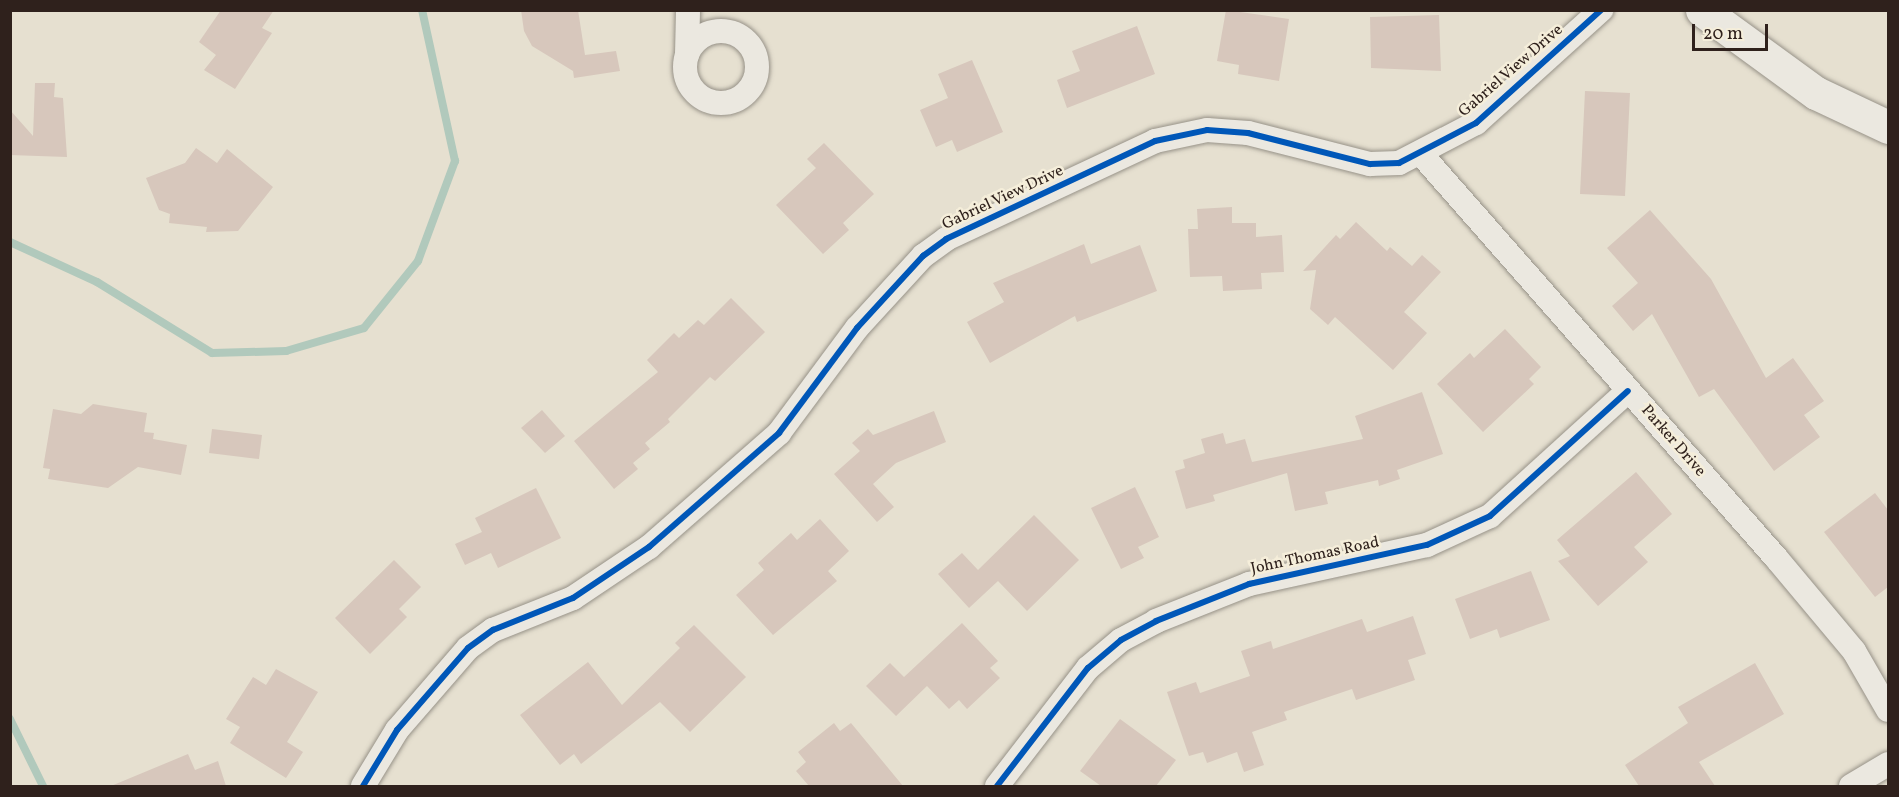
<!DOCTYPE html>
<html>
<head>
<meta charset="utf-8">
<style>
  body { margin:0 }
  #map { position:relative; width:1899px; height:797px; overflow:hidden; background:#e6e0d0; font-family:Vollkorn,serif }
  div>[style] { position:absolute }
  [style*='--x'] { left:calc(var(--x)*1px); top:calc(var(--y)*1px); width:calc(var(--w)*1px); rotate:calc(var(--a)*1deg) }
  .stream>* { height:8px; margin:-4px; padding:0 4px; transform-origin:4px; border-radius:4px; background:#b1c9bc }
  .building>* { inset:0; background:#d7c7bc }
  .roads { filter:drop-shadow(0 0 2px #979288) drop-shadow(0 0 2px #979288) }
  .street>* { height:24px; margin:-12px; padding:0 12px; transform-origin:12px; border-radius:12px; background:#ebe8e0 }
  .street>.ring { margin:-12px; padding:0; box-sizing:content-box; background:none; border:24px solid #ebe8e0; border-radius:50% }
  .secondary>* { height:33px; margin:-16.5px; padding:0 16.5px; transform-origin:16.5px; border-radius:16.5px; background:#ebe8e0 }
  .cycleway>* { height:6px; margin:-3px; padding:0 3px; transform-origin:3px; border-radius:3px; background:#0057b8 }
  span { translate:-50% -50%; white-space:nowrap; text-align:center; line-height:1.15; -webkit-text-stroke:5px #f5eeda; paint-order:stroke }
  .street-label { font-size:16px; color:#2f211c }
  .frame { position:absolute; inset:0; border:12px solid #2f211c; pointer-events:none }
  .scale { position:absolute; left:1692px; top:24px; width:76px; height:27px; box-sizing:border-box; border:3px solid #2f211c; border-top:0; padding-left:8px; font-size:18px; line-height:21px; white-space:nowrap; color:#2f211c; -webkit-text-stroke:4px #f5eeda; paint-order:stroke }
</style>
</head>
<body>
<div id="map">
  <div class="stream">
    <div style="--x:10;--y:242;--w:96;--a:24.7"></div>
    <div style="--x:97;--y:282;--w:135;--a:31.7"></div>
    <div style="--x:212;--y:353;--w:74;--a:-1.5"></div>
    <div style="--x:286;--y:351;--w:81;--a:-16.4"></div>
    <div style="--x:364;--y:328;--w:86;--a:-51.1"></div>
    <div style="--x:418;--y:261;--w:107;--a:-69.7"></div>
    <div style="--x:455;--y:161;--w:155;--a:-102.3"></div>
    <div style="--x:10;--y:719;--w:75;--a:63.8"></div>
  </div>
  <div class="building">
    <div style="clip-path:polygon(221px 10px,274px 10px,262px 28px,272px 33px,235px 89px,204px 70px,216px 55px,199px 42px)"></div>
    <div style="clip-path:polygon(521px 10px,578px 10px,585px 55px,616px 51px,620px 71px,574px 78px,573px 71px,532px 46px,524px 31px)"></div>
    <div style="clip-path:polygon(1226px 10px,1289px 19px,1279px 81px,1238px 74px,1239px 65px,1217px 61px)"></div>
    <div style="clip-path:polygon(1439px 15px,1441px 71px,1371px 68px,1370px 17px)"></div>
    <div style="clip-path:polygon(1137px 26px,1155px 74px,1067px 108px,1057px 80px,1080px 71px,1072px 51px)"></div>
    <div style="clip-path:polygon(972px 60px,1003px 132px,957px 152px,952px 140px,936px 147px,920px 110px,948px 98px,938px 74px)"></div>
    <div style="clip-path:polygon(35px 83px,55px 83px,54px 97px,63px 98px,67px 157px,10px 155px,10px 110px,33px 136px)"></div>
    <div style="clip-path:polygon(1585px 91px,1630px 93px,1625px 196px,1580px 194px)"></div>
    <div style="clip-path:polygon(824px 143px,874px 194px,843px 223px,849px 230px,823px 254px,776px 205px,816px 168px,807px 159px)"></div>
    <div style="clip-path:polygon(196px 148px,217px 163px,227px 149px,273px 187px,238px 231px,206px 232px,207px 227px,169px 223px,170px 214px,159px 210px,146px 178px,185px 163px)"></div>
    <div style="clip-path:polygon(1232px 207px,1232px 223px,1256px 223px,1256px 237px,1282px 235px,1284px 272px,1261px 273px,1262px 289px,1223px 291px,1222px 276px,1190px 277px,1188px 229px,1198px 229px,1197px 209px)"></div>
    <div style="clip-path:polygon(1650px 210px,1711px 279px,1766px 378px,1793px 358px,1824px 401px,1804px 415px,1820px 437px,1774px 471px,1714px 389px,1699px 397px,1652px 314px,1633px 331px,1612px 306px,1638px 283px,1607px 248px)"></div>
    <div style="clip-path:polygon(1356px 222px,1387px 251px,1390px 247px,1412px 266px,1422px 255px,1441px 272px,1404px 312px,1427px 333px,1393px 370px,1335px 317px,1328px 325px,1310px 309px,1316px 270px,1303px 271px,1336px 235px,1340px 239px)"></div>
    <div style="clip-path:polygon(1084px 244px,1091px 264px,1140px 245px,1157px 291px,1077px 322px,1075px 316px,990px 363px,967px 322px,1004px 302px,993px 283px)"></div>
    <div style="clip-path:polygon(731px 298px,765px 332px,715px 381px,710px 377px,668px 419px,670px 422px,645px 443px,650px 449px,633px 463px,638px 469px,614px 489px,574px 441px,658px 372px,647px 360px,674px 333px,679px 338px,698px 320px,704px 325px)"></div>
    <div style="clip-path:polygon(1505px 329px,1541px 367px,1529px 379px,1534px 384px,1483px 432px,1437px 384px,1470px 353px,1474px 358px)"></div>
    <div style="clip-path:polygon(1422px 392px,1443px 454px,1397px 470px,1400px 479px,1379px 486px,1378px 480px,1325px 492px,1328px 504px,1295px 511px,1287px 473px,1213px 495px,1215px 501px,1186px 509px,1175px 471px,1185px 468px,1183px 460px,1205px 453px,1201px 439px,1223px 433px,1226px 444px,1245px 439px,1252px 462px,1363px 439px,1355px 416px)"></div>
    <div style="clip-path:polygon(93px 404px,147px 413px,144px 432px,154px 433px,153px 439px,187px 445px,181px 475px,138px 467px,108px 488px,48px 479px,50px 469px,43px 468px,53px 409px,81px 414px)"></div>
    <div style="clip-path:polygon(542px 410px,565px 436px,545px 453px,521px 428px)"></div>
    <div style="clip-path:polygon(934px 411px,946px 442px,896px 463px,873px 484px,894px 507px,877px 522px,834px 474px,860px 451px,852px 443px,868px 429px,873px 435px)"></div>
    <div style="clip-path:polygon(212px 429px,262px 435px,259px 459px,209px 453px)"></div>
    <div style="clip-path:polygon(1636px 472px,1672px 514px,1634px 547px,1648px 562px,1598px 606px,1558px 561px,1570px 556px,1557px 540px)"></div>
    <div style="clip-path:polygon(1135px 487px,1159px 537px,1138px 547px,1144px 558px,1121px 569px,1091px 508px)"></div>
    <div style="clip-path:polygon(536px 488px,561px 538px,498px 568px,491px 553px,465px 565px,455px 544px,482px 532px,475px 518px)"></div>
    <div style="clip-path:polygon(1875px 493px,1888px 510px,1888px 587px,1875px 597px,1824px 532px)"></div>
    <div style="clip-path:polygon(1034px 515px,1079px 560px,1027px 611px,998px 581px,969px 608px,938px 574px,962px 553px,978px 570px)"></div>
    <div style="clip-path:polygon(820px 519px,849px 551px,828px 571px,837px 581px,773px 635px,736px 595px,764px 570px,758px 563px,791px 533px,797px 540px)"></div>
    <div style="clip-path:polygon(394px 560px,421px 587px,399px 609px,407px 617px,370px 654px,335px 618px)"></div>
    <div style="clip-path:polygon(1531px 571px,1550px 620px,1500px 638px,1497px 629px,1470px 639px,1455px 599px)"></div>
    <div style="clip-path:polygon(1413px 616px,1426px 654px,1408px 660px,1415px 680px,1356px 700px,1352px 689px,1284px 712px,1287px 720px,1252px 732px,1264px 765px,1244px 772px,1237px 752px,1207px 763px,1203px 752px,1189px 756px,1167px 692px,1196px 682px,1200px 693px,1250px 676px,1241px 651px,1271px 641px,1273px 649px,1362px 619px,1367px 632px)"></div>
    <div style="clip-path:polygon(962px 623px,998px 661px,990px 668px,1000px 678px,967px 709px,959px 700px,949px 709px,927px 686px,896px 716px,866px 686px,890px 663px,904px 677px)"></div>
    <div style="clip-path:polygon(694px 625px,746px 677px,690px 732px,660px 702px,581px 764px,574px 754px,560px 765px,520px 715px,588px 662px,622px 705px,680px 648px,675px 643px)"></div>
    <div style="clip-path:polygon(1755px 663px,1784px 714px,1699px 762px,1715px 786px,1639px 786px,1625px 765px,1688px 723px,1678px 707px)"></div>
    <div style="clip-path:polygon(276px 669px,318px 692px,287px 742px,303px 752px,286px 778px,230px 743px,240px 727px,226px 719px,253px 677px,266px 685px)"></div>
    <div style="clip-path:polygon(1120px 719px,1176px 760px,1156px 786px,1101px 786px,1080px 771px)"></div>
    <div style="clip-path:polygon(834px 723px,840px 731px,851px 723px,903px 786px,809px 786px,796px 771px,806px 762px,798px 752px)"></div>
    <div style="clip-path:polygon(188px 754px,195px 770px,218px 761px,226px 786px,111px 786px)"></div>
  </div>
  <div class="roads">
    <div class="street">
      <div class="ring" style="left:685px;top:31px;width:48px;height:48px"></div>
      <div style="--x:687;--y:55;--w:45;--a:-88.7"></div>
      <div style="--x:1421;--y:154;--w:539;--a:48.68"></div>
      <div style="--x:1777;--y:559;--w:120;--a:50.1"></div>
      <div style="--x:1854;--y:651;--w:68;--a:60"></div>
      <div style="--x:363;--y:786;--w:66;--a:-58.7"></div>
      <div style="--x:397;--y:730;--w:108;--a:-49.1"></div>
      <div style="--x:468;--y:648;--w:31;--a:-36"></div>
      <div style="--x:493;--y:630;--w:86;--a:-21.8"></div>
      <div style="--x:573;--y:598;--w:92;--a:-33.9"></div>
      <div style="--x:649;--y:547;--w:173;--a:-41.2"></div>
      <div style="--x:779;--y:433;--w:131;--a:-53.4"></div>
      <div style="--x:857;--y:328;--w:98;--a:-47.5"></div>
      <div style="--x:923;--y:256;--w:29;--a:-36"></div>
      <div style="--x:946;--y:239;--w:231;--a:-25.1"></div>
      <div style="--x:1155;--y:141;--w:53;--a:-11.9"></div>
      <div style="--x:1207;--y:130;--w:41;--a:4.2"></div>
      <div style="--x:1248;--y:133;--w:126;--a:14.3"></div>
      <div style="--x:1370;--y:164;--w:29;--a:-2"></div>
      <div style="--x:1399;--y:163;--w:87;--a:-27.5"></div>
      <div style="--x:1476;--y:123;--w:169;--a:-42.1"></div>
      <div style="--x:997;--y:786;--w:149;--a:-52.4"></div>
      <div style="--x:1088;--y:668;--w:43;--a:-40.3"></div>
      <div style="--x:1121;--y:640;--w:40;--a:-28"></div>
      <div style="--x:1156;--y:621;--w:100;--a:-21.7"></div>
      <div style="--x:1249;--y:584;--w:182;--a:-12.4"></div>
      <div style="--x:1427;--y:545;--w:69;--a:-24.7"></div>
      <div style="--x:1490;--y:516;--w:186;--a:-42.2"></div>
      <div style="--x:1851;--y:786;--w:43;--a:-30.7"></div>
    </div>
    <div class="secondary">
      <div style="--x:1702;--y:10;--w:141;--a:36.1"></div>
      <div style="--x:1816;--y:93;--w:80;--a:25.3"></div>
    </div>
  </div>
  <div class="cycleway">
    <div style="--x:363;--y:786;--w:66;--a:-58.7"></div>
    <div style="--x:397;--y:730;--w:108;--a:-49.1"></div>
    <div style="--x:468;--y:648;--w:31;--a:-36"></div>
    <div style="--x:493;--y:630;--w:86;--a:-21.8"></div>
    <div style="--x:573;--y:598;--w:92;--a:-33.9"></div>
    <div style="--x:649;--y:547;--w:173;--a:-41.2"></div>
    <div style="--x:779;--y:433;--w:131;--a:-53.4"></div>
    <div style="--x:857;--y:328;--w:98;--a:-47.5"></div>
    <div style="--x:923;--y:256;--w:29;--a:-36"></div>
    <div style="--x:946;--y:239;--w:231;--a:-25.1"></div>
    <div style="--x:1155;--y:141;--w:53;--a:-11.9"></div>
    <div style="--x:1207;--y:130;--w:41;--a:4.2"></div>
    <div style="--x:1248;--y:133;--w:126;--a:14.3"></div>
    <div style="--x:1370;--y:164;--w:29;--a:-2"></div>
    <div style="--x:1399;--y:163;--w:87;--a:-27.5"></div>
    <div style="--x:1476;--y:123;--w:169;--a:-42.1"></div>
    <div style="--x:997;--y:786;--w:149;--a:-52.4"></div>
    <div style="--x:1088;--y:668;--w:43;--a:-40.3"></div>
    <div style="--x:1121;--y:640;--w:40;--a:-28"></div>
    <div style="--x:1156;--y:621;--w:100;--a:-21.7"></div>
    <div style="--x:1249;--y:584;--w:182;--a:-12.4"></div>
    <div style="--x:1427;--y:545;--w:69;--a:-24.7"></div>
    <div style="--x:1490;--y:516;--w:186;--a:-42.2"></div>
  </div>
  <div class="street-label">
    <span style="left:1511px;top:71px;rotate:-41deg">Gabriel View Drive</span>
    <span style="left:1003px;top:198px;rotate:-25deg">Gabriel View Drive</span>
    <span style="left:1673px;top:441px;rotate:49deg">Parker Drive</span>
    <span style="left:1315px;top:556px;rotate:-12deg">John Thomas Road</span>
  </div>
  <div class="frame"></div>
  <div class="scale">20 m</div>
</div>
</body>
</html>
